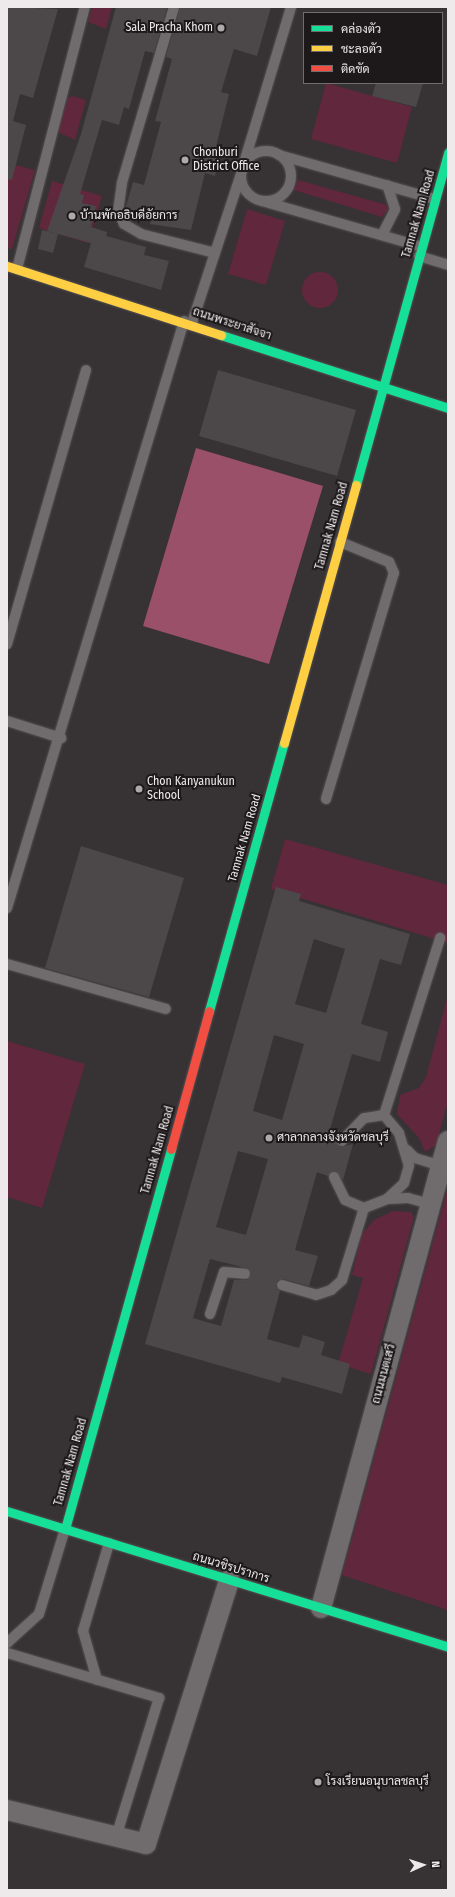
<!DOCTYPE html>
<html>
<head>
<meta charset="utf-8">
<style>
  body { margin:0 }
  #map { position:relative; width:455px; height:1897px; overflow:hidden; background:#373234; font-family:"Fira Sans Condensed",Sarabun,sans-serif }
  div>[style] { position:absolute }
  [style*='--x'] { left:calc(var(--x)*1px); top:calc(var(--y)*1px); width:calc(var(--w)*1px); rotate:calc(var(--a)*1deg) }
  .green>* { inset:0; background:#61273c }
  .round { border-radius:50% }
  .water>* { inset:0; background:#9b5069 }
  .building>* { inset:0; background:#4c4849 }
  .roads { filter:drop-shadow(0 0 1px #545051) drop-shadow(0 0 1px #545051) }
  .lane>* { height:10px; margin:-5px; padding:0 5px; transform-origin:5px; border-radius:5px; background:#706c6d }
  .lane>.ring { margin:-5px; padding:0; box-sizing:content-box; background:none; border:10px solid #706c6d; border-radius:50% }
  .street>* { height:20px; margin:-10px; padding:0 10px; transform-origin:10px; border-radius:10px; background:#706c6d }
  .fast>* { height:9px; margin:-4.5px; padding:0 4.5px; transform-origin:4.5px; border-radius:4.5px; background:#16e098 }
  .slow>* { height:9px; margin:-4.5px; padding:0 4.5px; transform-origin:4.5px; border-radius:4.5px; background:#ffcf43 }
  .jam>* { height:9px; margin:-4.5px; padding:0 4.5px; transform-origin:4.5px; border-radius:4.5px; background:#f24e42 }
  .dots>* { width:11px; height:11px; translate:-50% -50%; box-sizing:border-box; border:2px solid #1d191a; border-radius:50% }
  span { translate:-50% -50%; white-space:nowrap; text-align:center; line-height:1.15; -webkit-text-stroke:4px #1d191a; paint-order:stroke }
  .poi-label { font-size:12px; color:#eee9ea }
  .right { translate:-100% -50%; text-align:right }
  .left { translate:0 -50%; text-align:left }
  .street-label { font-size:12px; color:#eee9ea }
  .frame { position:absolute; inset:0; border:8px solid #eee9ea; pointer-events:none }
  .legend { position:absolute; left:303px; top:12px; width:140px; height:72px; box-sizing:border-box; background:#1d191a; border:1px solid #716c6d; margin:0; padding:5px 7px; list-style:none; font-size:12px; color:#eee9ea }
  .legend li { display:flex; align-items:center; gap:8px; height:20px }
  .legend b { width:20px; border:1px solid #716c6d }
  .north { position:absolute; left:403px; top:1845px; width:40px; height:40px; -webkit-text-stroke:3px #1d191a; paint-order:stroke; rotate:87deg; font-size:11px; font-weight:700; line-height:16px; text-align:center; color:#eee9ea }
  .north::after { content:''; display:block; margin:auto; width:14px; height:18px; background:#eee9ea; clip-path:polygon(50% 0,100% 100%,50% 72%,0 100%) }
</style>
</head>
<body>
<div id="map">
  <div class="green">
    <div style="clip-path:polygon(92px 7px,112px 7px,106px 29px,88px 22px)"></div>
    <div style="clip-path:polygon(326px 83px,412px 107px,397px 163px,311px 139px)"></div>
    <div style="clip-path:polygon(72px 96px,86px 100px,75px 140px,58px 132px,68px 98px)"></div>
    <div style="clip-path:polygon(7px 163px,35px 170px,12px 249px,7px 248px)"></div>
    <div style="clip-path:polygon(298px 180px,387px 205px,388px 210px,382px 217px,294px 190px)"></div>
    <div style="clip-path:polygon(52px 181px,102px 196px,88px 243px,39px 228px)"></div>
    <div style="clip-path:polygon(247px 209px,285px 221px,266px 285px,228px 274px)"></div>
    <div class="round" style="left:302px;top:272px;width:36px;height:36px"></div>
    <div style="clip-path:polygon(285px 839px,448px 885px,448px 943px,271px 889px)"></div>
    <div style="clip-path:polygon(448px 995px,448px 1101px,436px 1145px,425px 1152px,419px 1138px,397px 1114px,400px 1095px,419px 1088px,426px 1077px)"></div>
    <div style="clip-path:polygon(7px 1041px,85px 1064px,42px 1208px,7px 1197px)"></div>
    <div style="clip-path:polygon(448px 1187px,448px 1610px,342px 1575px)"></div>
    <div style="clip-path:polygon(393px 1211px,411px 1212px,414px 1217px,371px 1374px,338px 1364px,363px 1278px,352px 1275px,362px 1234px,374px 1220px)"></div>
  </div>
  <div class="water">
    <div style="clip-path:polygon(196px 448px,323px 486px,269px 664px,143px 626px)"></div>
  </div>
  <div class="building">
    <div style="clip-path:polygon(7px 7px,58px 9px,33px 98px,20px 94px,13px 121px,26px 125px,12px 180px,7px 179px)"></div>
    <div style="clip-path:polygon(116px 7px,167px 7px,154px 53px,145px 51px,129px 109px,124px 107px,119px 125px,102px 120px,80px 194px,84px 195px,82px 203px,96px 206px,91px 227px,107px 232px,106px 236px,146px 247px,144px 255px,169px 261px,161px 290px,84px 267px,91px 243px,47px 231px,81px 134px)"></div>
    <div style="clip-path:polygon(180px 7px,271px 7px,257px 56px,234px 49px,221px 92px,229px 94px,215px 151px,221px 153px,215px 176px,205px 173px,191px 230px,150px 224px,152px 218px,125px 210px,133px 182px,144px 185px,161px 122px,155px 121px,172px 59px,166px 57px)"></div>
    <div style="clip-path:polygon(376px 83px,423px 83px,416px 107px,372px 96px)"></div>
    <div style="clip-path:polygon(42px 230px,58px 234px,53px 253px,38px 249px)"></div>
    <div style="clip-path:polygon(218px 370px,356px 410px,337px 476px,199px 436px)"></div>
    <div style="clip-path:polygon(81px 846px,184px 878px,149px 997px,45px 968px)"></div>
    <div style="clip-path:polygon(evenodd,276px 887px,301px 894px,299px 901px,410px 934px,401px 965px,380px 959px,361px 1024px,388px 1032px,380px 1062px,352px 1054px,328px 1136px,336px 1139px,340px 1147px,353px 1144px,343px 1180px,335px 1171px,328px 1176px,317px 1172px,295px 1250px,318px 1256px,309px 1286px,284px 1279px,277px 1281px,276px 1287px,280px 1291px,267px 1339px,299px 1348px,303px 1335px,325px 1342px,321px 1355px,350px 1364px,342px 1394px,282px 1377px,280px 1383px,145px 1344px,276px 887px,314px 939px,345px 949px,326px 1013px,295px 1004px,314px 939px,276px 887px,274px 1035px,304px 1044px,282px 1120px,253px 1111px,274px 1035px,276px 887px,238px 1151px,268px 1159px,246px 1235px,216px 1227px,238px 1151px,276px 887px,210px 1259px,246px 1268px,251px 1274px,247px 1280px,234px 1280px,221px 1326px,193px 1318px,210px 1259px)"></div>
  </div>
  <div class="roads">
    <div class="lane">
      <div style="--x:174;--y:7;--w:184;--a:106.5"></div>
      <div style="--x:122;--y:183;--w:27;--a:98"></div>
      <div style="--x:118;--y:210;--w:15;--a:67"></div>
      <div style="--x:124;--y:224;--w:20;--a:30"></div>
      <div style="--x:141;--y:234;--w:76;--a:14.4"></div>
      <div class="ring" style="left:241px;top:151px;width:40px;height:40px"></div>
      <div style="--x:279;--y:155;--w:162;--a:15.8"></div>
      <div style="--x:244;--y:163;--w:163;--a:-73.2"></div>
      <div style="--x:262;--y:201;--w:166;--a:16"></div>
      <div style="--x:382;--y:235;--w:29;--a:-63"></div>
      <div style="--x:395;--y:209;--w:25;--a:-108"></div>
      <div style="--x:419;--y:256;--w:30;--a:17"></div>
      <div style="--x:17;--y:269;--w:271;--a:-75.5"></div>
      <div style="--x:192;--y:323;--w:160;--a:-71.8"></div>
      <div style="--x:7;--y:644;--w:285;--a:-73.9"></div>
      <div style="--x:7;--y:721;--w:57;--a:17.5"></div>
      <div style="--x:326;--y:799;--w:236;--a:-73.3"></div>
      <div style="--x:394;--y:573;--w:12;--a:-114"></div>
      <div style="--x:389;--y:562;--w:53;--a:-157.8"></div>
      <div style="--x:7;--y:908;--w:613;--a:-73.22"></div>
      <div style="--x:7;--y:964;--w:165;--a:15.8"></div>
      <div style="--x:384;--y:1115;--w:186;--a:-72.4"></div>
      <div style="--x:407;--y:1150;--w:11;--a:45"></div>
      <div style="--x:415;--y:1158;--w:27;--a:17"></div>
      <div style="--x:334;--y:1177;--w:25;--a:64"></div>
      <div style="--x:345;--y:1200;--w:21;--a:23"></div>
      <div style="--x:364;--y:1208;--w:25;--a:-21"></div>
      <div style="--x:387;--y:1199;--w:23;--a:-43"></div>
      <div style="--x:404;--y:1183;--w:18;--a:-74"></div>
      <div style="--x:409;--y:1166;--w:34;--a:-107"></div>
      <div style="--x:399;--y:1133;--w:23;--a:-130"></div>
      <div style="--x:384;--y:1115;--w:20;--a:171"></div>
      <div style="--x:364;--y:1118;--w:32;--a:134"></div>
      <div style="--x:387;--y:1199;--w:21;--a:-3"></div>
      <div style="--x:408;--y:1198;--w:24;--a:15"></div>
      <div style="--x:282;--y:1285;--w:35;--a:16"></div>
      <div style="--x:316;--y:1295;--w:16;--a:-18"></div>
      <div style="--x:331;--y:1290;--w:15;--a:-42"></div>
      <div style="--x:342;--y:1280;--w:75;--a:-73"></div>
      <div style="--x:210;--y:1314;--w:44;--a:-71.6"></div>
      <div style="--x:224;--y:1272;--w:21;--a:5"></div>
      <div style="--x:7;--y:1643;--w:43;--a:-42.2"></div>
      <div style="--x:39;--y:1614;--w:89;--a:-73"></div>
      <div style="--x:7;--y:1653;--w:159;--a:16.5"></div>
      <div style="--x:159;--y:1698;--w:145;--a:107.2"></div>
      <div style="--x:97;--y:1680;--w:51;--a:-105.9"></div>
      <div style="--x:83;--y:1631;--w:92;--a:-73.5"></div>
    </div>
    <div class="street">
      <div style="--x:321;--y:1608;--w:484;--a:-74.8"></div>
      <div style="--x:7;--y:1810;--w:143;--a:13.7"></div>
      <div style="--x:146;--y:1844;--w:277;--a:-72.5"></div>
    </div>
    <div class="fast">
      <div style="--x:221;--y:335;--w:238;--a:17.8"></div>
      <div style="--x:356;--y:485;--w:345;--a:-74.5"></div>
      <div style="--x:209;--y:1011;--w:278;--a:-74.4"></div>
      <div style="--x:7;--y:1511;--w:461;--a:17.1"></div>
      <div style="--x:65;--y:1529;--w:395;--a:-74.4"></div>
    </div>
    <div class="slow">
      <div style="--x:7;--y:266;--w:225;--a:17.9"></div>
      <div style="--x:284;--y:743;--w:268;--a:-74.4"></div>
    </div>
    <div class="jam">
      <div style="--x:171;--y:1149;--w:143;--a:-74.6"></div>
    </div>
  </div>
  <div class="dots">
    <div style="left:221px;top:28px;background:#aea9aa"></div>
    <div style="left:185px;top:160px;background:#aea9aa"></div>
    <div style="left:72px;top:216px;background:#aea9aa"></div>
    <div style="left:139px;top:789px;background:#aea9aa"></div>
    <div style="left:269px;top:1138px;background:#aea9aa"></div>
    <div style="left:318px;top:1782px;background:#aea9aa"></div>
  </div>
  <div class="poi-label">
    <span class="right" style="left:213px;top:28px">Sala Pracha Khom</span>
    <span class="left" style="left:193px;top:160px">Chonburi<br>District Office</span>
    <span class="left" style="left:80px;top:216px">บ้านพักอธิบดีอัยการ</span>
    <span class="left" style="left:147px;top:789px">Chon Kanyanukun<br>School</span>
    <span class="left" style="left:277px;top:1138px">ศาลากลางจังหวัดชลบุรี</span>
    <span class="left" style="left:326px;top:1782px">โรงเรียนอนุบาลชลบุรี</span>
  </div>
  <div class="street-label">
    <span style="left:419px;top:214px;rotate:-74deg">Tamnak Nam Road</span>
    <span style="left:232px;top:324px;rotate:18deg">ถนนพระยาสัจจา</span>
    <span style="left:332px;top:526px;rotate:-74deg">Tamnak Nam Road</span>
    <span style="left:245px;top:838px;rotate:-74deg">Tamnak Nam Road</span>
    <span style="left:158px;top:1150px;rotate:-74deg">Tamnak Nam Road</span>
    <span style="left:384px;top:1374px;rotate:-75deg">ถนนมนตเสวี</span>
    <span style="left:71px;top:1462px;rotate:-74deg">Tamnak Nam Road</span>
    <span style="left:231px;top:1568px;rotate:17deg">ถนนวชิรปราการ</span>
  </div>
  <div class="frame"></div>
  <ul class="legend">
  <li><b style="height:5px;background:#16e098"></b>คล่องตัว</li>
  <li><b style="height:5px;background:#ffcf43"></b>ชะลอตัว</li>
  <li><b style="height:5px;background:#f24e42"></b>ติดขัด</li>
  </ul>
  <div class="north">N</div>
</div>
</body>
</html>
